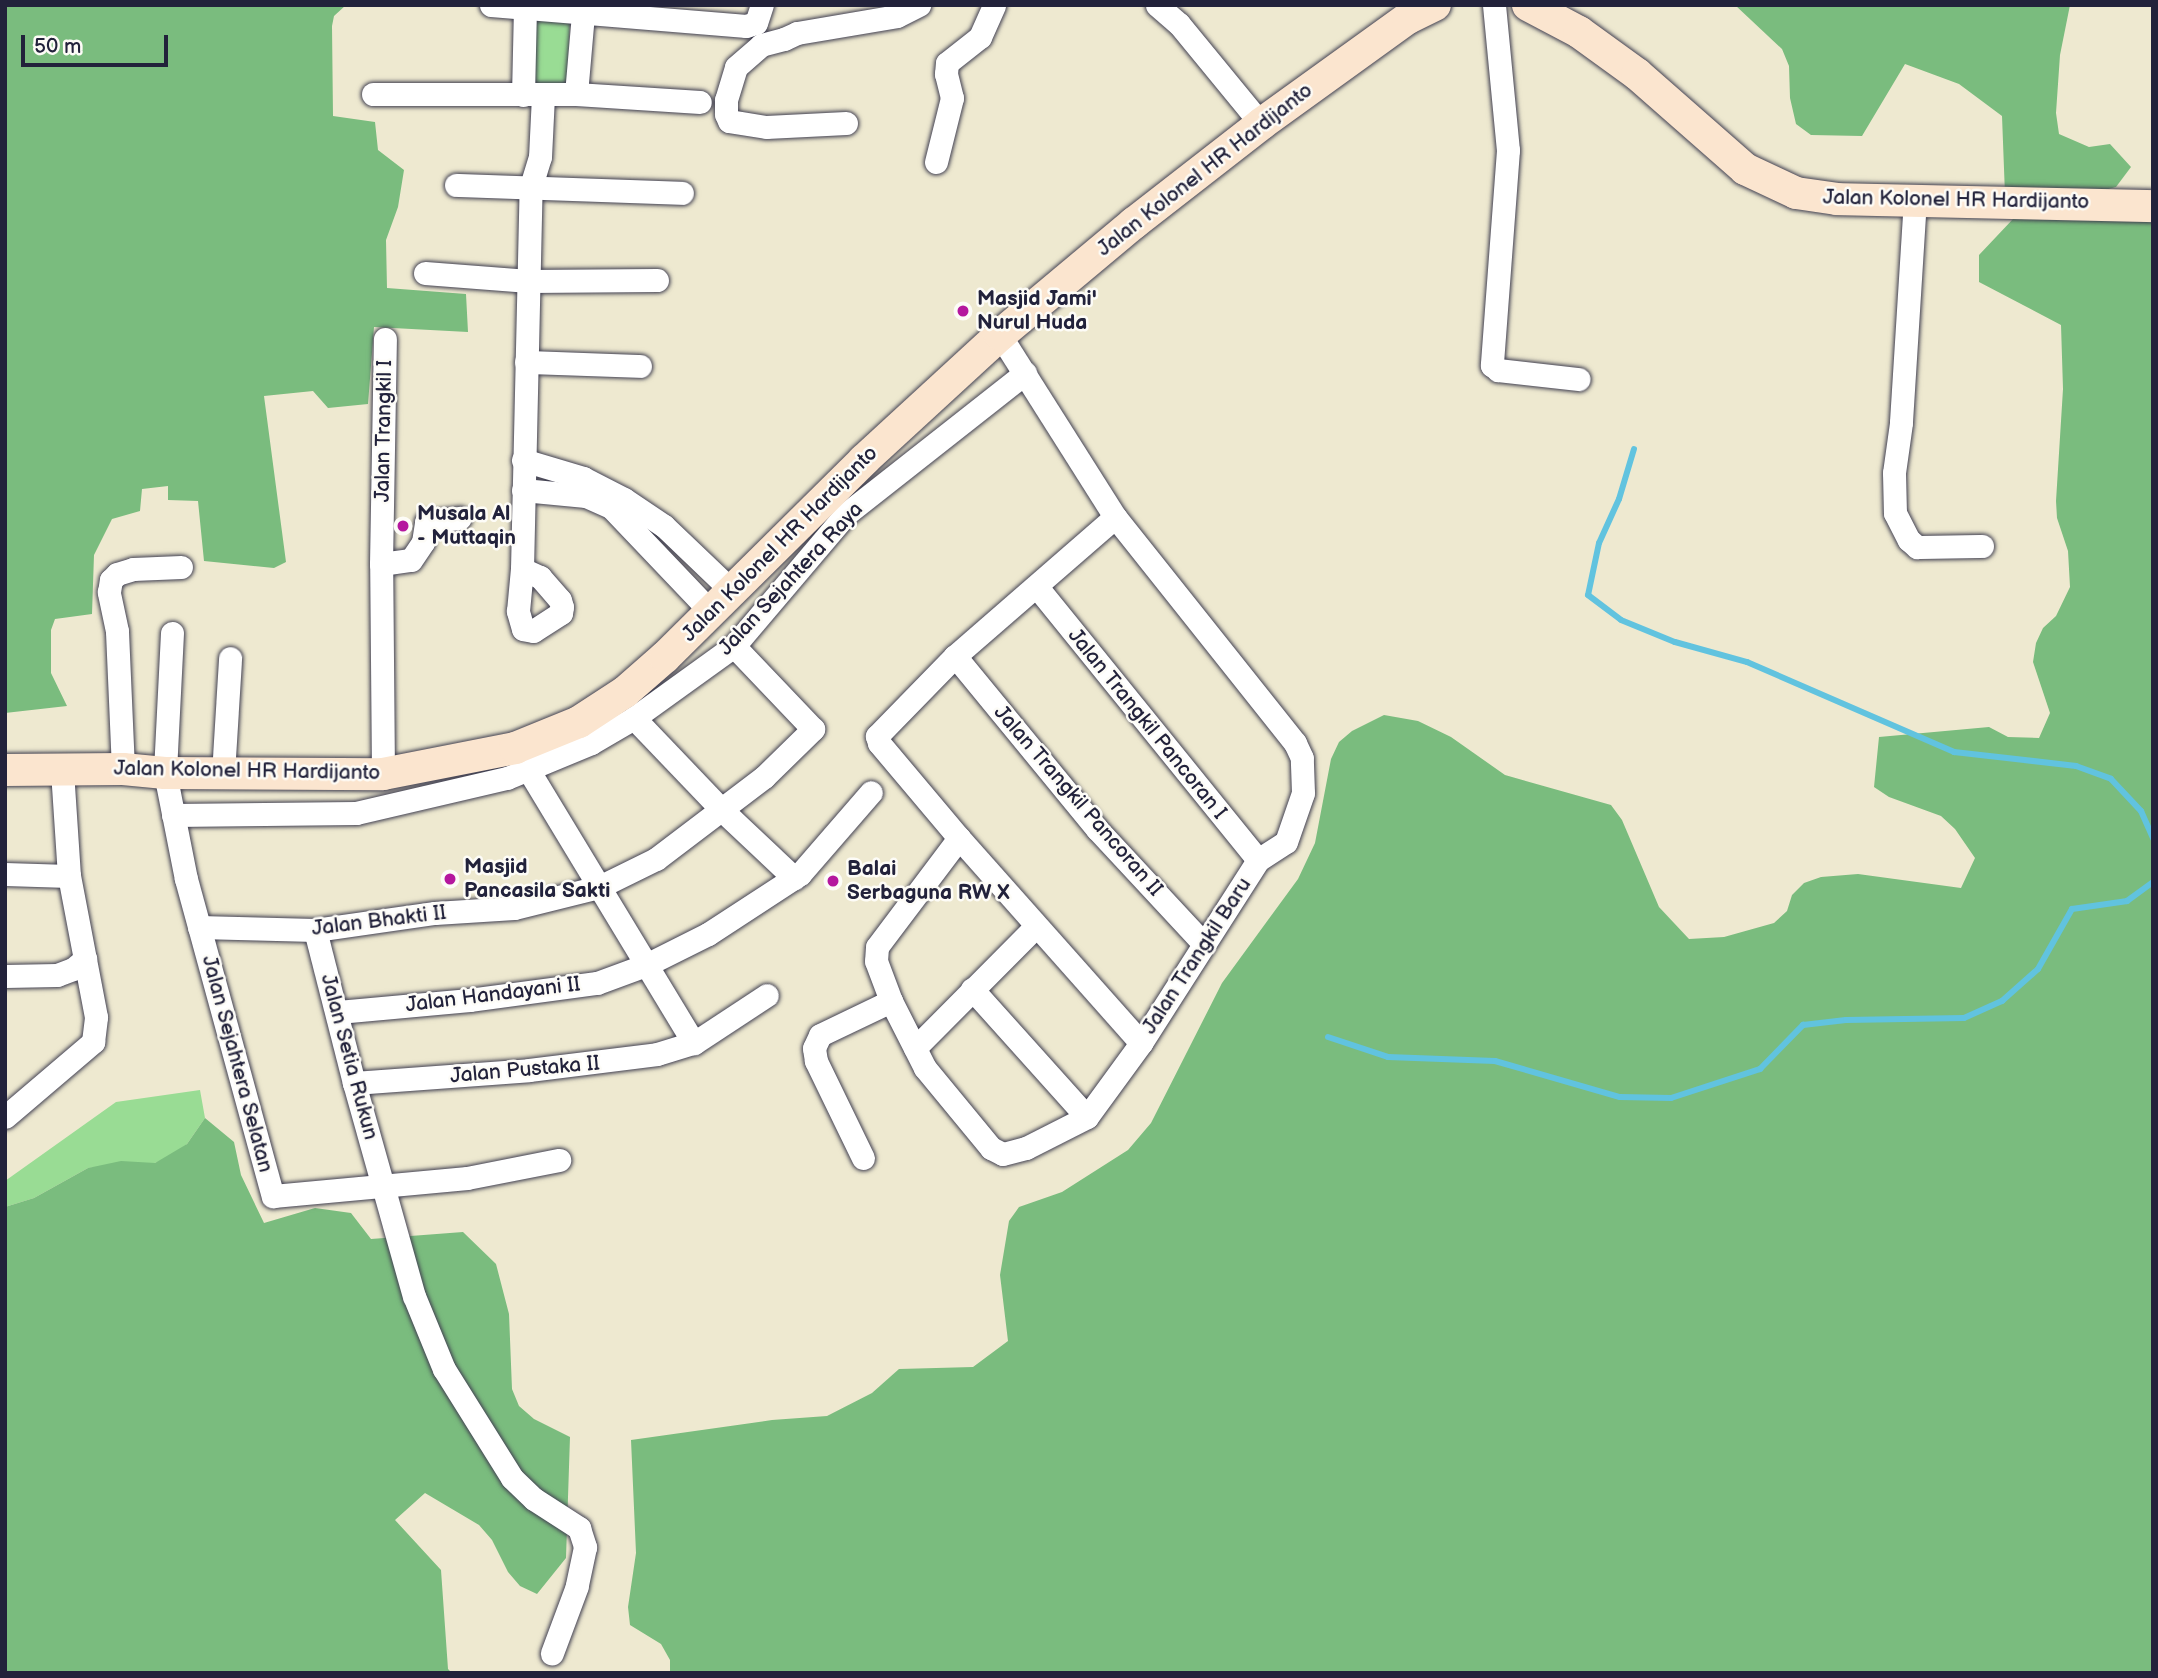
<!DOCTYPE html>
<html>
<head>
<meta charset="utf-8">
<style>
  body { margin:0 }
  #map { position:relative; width:2158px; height:1678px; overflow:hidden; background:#eee9d0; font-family:"Balsamiq Sans",sans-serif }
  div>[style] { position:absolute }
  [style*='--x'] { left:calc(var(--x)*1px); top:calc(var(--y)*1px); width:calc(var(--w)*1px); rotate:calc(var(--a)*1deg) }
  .green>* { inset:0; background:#99dc94 }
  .forest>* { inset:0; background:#7abc7e }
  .stream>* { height:6px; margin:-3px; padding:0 3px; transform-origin:3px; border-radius:3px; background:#61c3df }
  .roads { filter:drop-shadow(0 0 2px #414051) drop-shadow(0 0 2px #414051) }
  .minor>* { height:23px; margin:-11.5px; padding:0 11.5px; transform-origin:11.5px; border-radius:11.5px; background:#fff }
  .secondary>* { height:32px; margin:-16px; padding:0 16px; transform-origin:16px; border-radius:16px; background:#fbe5cf }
  .dots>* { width:19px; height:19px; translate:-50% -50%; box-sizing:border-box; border:4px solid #fdfcf7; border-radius:50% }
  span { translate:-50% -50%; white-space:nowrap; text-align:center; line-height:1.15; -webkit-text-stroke:5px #fdfcf7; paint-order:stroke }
  .street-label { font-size:21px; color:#22223b }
  .poi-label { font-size:21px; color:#22223b; font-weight:700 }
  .left { translate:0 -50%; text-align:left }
  .frame { position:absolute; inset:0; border:7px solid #22223b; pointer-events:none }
  .scale { position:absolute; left:21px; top:35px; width:147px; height:32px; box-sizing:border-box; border:4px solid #22223b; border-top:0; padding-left:9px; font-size:21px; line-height:24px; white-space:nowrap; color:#22223b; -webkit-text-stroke:5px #fdfcf7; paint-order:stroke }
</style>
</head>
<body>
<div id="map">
  <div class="green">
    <div style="clip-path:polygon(534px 19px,570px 20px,567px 88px,531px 87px)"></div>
    <div style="clip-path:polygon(200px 1090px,205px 1118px,187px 1144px,172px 1156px,155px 1163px,88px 1168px,34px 1198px,5px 1207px,5px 1181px,116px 1102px)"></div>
  </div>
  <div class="forest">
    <div style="clip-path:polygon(5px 5px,346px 5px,334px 16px,332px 26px,333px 116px,375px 122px,378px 150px,404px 170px,398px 207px,386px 240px,387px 288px,466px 294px,468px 332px,374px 327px,368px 404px,328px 408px,313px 391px,264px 396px,286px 562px,274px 568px,204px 561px,198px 501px,168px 500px,168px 486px,142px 489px,140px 511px,112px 519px,94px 555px,92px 614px,55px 619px,51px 630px,51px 673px,67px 706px,5px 713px)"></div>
    <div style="clip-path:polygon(1735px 5px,2070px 5px,2060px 55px,2056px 113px,2059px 134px,2089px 147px,2110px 144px,2131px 167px,2116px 187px,2089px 194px,2153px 220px,2153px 1673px,670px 1673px,670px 1660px,661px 1644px,630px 1625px,628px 1607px,636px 1553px,631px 1440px,772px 1420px,827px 1416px,872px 1393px,899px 1369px,973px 1367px,1008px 1341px,1000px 1275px,1009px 1221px,1019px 1207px,1062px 1192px,1128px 1150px,1151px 1123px,1222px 983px,1298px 879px,1315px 843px,1331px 759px,1339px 742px,1352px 731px,1384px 715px,1418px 721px,1451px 737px,1505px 775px,1611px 805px,1622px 820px,1659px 907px,1689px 939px,1724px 937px,1774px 923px,1787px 911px,1792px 895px,1804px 883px,1821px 877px,1858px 874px,1961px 888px,1975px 858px,1955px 829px,1941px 816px,1889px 797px,1874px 787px,1879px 737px,1989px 727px,2008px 737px,2039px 738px,2050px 713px,2033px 662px,2036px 643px,2043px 628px,2056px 616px,2070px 587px,2068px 551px,2057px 518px,2056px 501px,2063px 389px,2061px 325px,1979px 282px,1979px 255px,2013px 219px,2005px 195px,2002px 116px,1959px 84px,1905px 64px,1862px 136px,1811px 135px,1796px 124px,1790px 98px,1789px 66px,1782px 49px)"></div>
    <div style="clip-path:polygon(205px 1118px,234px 1142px,241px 1175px,264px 1223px,315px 1208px,351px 1213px,371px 1239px,463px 1232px,496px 1264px,509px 1314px,512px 1389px,519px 1406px,534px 1419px,570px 1437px,566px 1558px,537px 1594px,520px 1586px,508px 1572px,492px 1540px,479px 1525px,425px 1493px,395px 1520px,441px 1570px,448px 1669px,452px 1673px,5px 1673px,5px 1207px,34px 1198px,88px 1168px,121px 1161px,155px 1163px,187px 1144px)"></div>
  </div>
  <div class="stream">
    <div style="--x:1634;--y:449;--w:52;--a:106.7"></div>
    <div style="--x:1619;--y:499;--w:48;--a:114.4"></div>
    <div style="--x:1599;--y:543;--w:53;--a:101.9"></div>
    <div style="--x:1588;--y:595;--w:41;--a:37.1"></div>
    <div style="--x:1621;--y:620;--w:58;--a:22.2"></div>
    <div style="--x:1675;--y:642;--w:75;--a:15.5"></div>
    <div style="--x:1747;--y:662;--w:226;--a:23.5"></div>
    <div style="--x:1954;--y:752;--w:123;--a:6.5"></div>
    <div style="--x:2076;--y:766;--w:37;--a:20"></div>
    <div style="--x:2111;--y:779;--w:44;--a:46.8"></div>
    <div style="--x:2141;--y:811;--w:30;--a:66"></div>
    <div style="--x:1328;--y:1037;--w:63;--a:18.4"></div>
    <div style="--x:1388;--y:1057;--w:107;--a:2.1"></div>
    <div style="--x:1495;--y:1061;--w:130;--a:16.1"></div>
    <div style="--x:1620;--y:1097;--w:51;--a:1.1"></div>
    <div style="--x:1671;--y:1098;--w:94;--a:-18"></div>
    <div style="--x:1760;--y:1069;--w:62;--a:-45.7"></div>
    <div style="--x:1803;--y:1025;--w:43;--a:-6.6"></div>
    <div style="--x:1846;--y:1020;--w:118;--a:-1"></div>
    <div style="--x:1964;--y:1018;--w:42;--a:-24.1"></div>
    <div style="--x:2002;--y:1001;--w:48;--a:-41.6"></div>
    <div style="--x:2038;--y:969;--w:69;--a:-60.5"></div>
    <div style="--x:2072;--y:909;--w:56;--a:-8.3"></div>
    <div style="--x:2127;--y:901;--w:32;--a:-36"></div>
  </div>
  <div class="roads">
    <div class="minor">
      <div style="--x:491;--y:5;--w:256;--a:4.7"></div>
      <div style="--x:746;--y:26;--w:10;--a:-17"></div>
      <div style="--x:756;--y:23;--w:19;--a:-72"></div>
      <div style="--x:1157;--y:5;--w:29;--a:41"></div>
      <div style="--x:1179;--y:24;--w:129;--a:50.6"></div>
      <div style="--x:1494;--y:5;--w:146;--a:84.5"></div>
      <div style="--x:1508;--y:150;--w:216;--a:94.3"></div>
      <div style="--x:1492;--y:365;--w:8;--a:40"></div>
      <div style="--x:1498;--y:370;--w:81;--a:6.4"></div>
      <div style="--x:373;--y:94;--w:203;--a:0"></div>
      <div style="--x:576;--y:94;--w:124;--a:3.7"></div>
      <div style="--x:576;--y:94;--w:80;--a:-85"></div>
      <div style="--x:523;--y:95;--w:86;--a:-88.7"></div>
      <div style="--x:846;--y:123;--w:80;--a:177.1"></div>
      <div style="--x:766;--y:127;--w:37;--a:-171"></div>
      <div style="--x:729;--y:121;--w:8;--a:-113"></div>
      <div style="--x:726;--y:114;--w:14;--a:-90"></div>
      <div style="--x:726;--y:100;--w:34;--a:-73"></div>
      <div style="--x:736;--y:67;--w:33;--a:-41"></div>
      <div style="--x:761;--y:45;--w:24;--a:-15"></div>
      <div style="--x:784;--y:39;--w:14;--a:-25"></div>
      <div style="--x:797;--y:33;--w:101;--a:-9.6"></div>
      <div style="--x:897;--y:16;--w:25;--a:-27"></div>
      <div style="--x:936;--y:162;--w:66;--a:-76"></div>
      <div style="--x:952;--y:98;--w:25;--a:-104"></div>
      <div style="--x:946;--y:74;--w:11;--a:-85"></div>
      <div style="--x:947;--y:63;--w:42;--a:-38.2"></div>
      <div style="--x:980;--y:37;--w:35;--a:-66"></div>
      <div style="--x:456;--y:185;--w:226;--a:2"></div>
      <div style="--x:1915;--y:199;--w:224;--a:93.6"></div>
      <div style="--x:1901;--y:423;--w:50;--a:98"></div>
      <div style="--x:1894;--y:473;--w:40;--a:88.6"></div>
      <div style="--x:1895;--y:513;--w:30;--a:63"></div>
      <div style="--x:1909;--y:540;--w:11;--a:41"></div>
      <div style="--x:1917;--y:547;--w:65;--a:-0.9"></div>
      <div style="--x:425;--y:273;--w:104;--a:4.4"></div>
      <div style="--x:529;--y:281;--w:128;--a:-0.4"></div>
      <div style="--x:526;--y:362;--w:114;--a:2"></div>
      <div style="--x:523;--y:460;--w:63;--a:16.7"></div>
      <div style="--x:583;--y:478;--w:46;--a:27.1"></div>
      <div style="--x:624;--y:499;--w:48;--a:34"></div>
      <div style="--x:664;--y:526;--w:95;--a:43.7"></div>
      <div style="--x:523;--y:490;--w:63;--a:5.4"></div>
      <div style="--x:586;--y:496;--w:27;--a:24"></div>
      <div style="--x:611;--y:507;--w:146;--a:46.4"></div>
      <div style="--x:1115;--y:517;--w:212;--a:139"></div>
      <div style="--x:955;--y:656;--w:112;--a:134.3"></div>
      <div style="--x:877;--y:736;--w:7;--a:74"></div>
      <div style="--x:879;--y:743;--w:124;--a:49.9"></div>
      <div style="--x:959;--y:838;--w:274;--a:48.4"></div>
      <div style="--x:381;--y:564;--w:30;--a:-8"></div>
      <div style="--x:411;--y:560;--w:22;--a:-56"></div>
      <div style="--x:423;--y:542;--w:20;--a:-81"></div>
      <div style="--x:426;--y:522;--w:34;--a:-7"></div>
      <div style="--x:522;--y:569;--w:20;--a:24"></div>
      <div style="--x:540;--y:577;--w:30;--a:49"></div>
      <div style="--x:560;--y:600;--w:7;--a:74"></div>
      <div style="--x:562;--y:607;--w:6;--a:99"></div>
      <div style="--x:561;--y:613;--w:33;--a:147"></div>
      <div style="--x:533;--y:631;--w:10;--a:-169"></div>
      <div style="--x:523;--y:629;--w:19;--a:-106"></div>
      <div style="--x:518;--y:611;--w:42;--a:-84.6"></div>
      <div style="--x:522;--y:569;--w:383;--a:-88.7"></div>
      <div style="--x:531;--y:186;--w:30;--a:-73"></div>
      <div style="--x:540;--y:157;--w:62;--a:-87.2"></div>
      <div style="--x:1037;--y:587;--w:351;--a:51"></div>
      <div style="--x:172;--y:633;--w:140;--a:92.9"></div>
      <div style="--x:165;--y:773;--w:108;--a:78.8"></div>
      <div style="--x:186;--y:879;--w:329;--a:74.7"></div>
      <div style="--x:273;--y:1196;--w:195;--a:-5.3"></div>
      <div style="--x:467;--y:1178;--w:94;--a:-11.1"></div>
      <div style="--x:955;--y:656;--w:224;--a:50.6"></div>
      <div style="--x:1097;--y:829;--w:156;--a:47.1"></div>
      <div style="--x:634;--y:718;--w:129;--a:46.3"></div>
      <div style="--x:723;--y:811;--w:98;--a:43.3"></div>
      <div style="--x:123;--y:769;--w:138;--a:-92.5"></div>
      <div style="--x:117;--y:631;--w:40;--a:-102"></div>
      <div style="--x:109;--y:592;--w:12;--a:-81"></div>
      <div style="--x:111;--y:580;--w:8;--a:-45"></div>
      <div style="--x:117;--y:574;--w:17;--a:-17"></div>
      <div style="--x:133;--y:569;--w:48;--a:-2.4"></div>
      <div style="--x:529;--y:771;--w:318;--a:58.8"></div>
      <div style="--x:223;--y:774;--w:116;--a:-86.5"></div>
      <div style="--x:383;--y:774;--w:210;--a:-90.5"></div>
      <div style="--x:381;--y:564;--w:225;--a:-89"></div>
      <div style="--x:173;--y:815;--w:183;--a:-0.6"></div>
      <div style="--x:356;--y:813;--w:155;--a:-13.1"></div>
      <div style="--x:507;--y:778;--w:91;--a:-22.6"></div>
      <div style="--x:591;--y:743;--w:50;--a:-30.2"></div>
      <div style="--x:634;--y:718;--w:123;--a:-35.8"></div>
      <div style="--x:734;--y:646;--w:173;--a:-49.7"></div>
      <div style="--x:846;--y:514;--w:228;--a:-38.2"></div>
      <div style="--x:959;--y:838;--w:136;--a:127"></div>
      <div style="--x:877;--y:947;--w:14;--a:94"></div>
      <div style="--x:876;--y:961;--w:43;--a:69.4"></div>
      <div style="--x:891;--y:1001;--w:75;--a:63.1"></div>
      <div style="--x:925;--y:1068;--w:104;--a:50.5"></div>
      <div style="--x:991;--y:1148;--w:13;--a:27"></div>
      <div style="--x:1003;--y:1154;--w:24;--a:-15"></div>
      <div style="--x:1026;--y:1148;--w:68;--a:-26.9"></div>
      <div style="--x:1087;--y:1117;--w:92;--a:-53.9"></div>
      <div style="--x:1141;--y:1043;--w:217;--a:-57.4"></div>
      <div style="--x:1258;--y:860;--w:33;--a:-33"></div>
      <div style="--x:1286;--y:842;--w:52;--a:-70.9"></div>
      <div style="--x:1303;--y:793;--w:35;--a:-92"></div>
      <div style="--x:1302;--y:758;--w:17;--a:-115"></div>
      <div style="--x:1295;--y:743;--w:289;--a:-128.5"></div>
      <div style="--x:1115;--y:517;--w:215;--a:-122.3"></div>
      <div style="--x:5;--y:874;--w:64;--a:1.8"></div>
      <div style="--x:69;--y:876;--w:105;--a:-93.8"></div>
      <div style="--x:199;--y:927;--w:116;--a:1.5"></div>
      <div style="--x:315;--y:930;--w:121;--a:-8.1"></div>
      <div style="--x:435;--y:913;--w:79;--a:-3.6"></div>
      <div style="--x:514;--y:908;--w:88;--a:-13.9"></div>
      <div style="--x:599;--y:887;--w:64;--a:-26.2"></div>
      <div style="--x:656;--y:859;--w:136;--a:-37.2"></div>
      <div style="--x:764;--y:777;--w:69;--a:-44.4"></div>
      <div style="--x:813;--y:729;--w:115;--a:-133.6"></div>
      <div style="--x:315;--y:930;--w:158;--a:75.7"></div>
      <div style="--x:354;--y:1083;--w:221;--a:74.3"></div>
      <div style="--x:414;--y:1296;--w:79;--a:67.7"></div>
      <div style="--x:444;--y:1369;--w:128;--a:58"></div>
      <div style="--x:512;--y:1478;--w:30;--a:44"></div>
      <div style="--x:534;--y:1499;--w:54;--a:32.8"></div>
      <div style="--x:579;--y:1528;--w:20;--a:72"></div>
      <div style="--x:585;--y:1547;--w:40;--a:102"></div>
      <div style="--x:577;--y:1586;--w:72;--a:110.5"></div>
      <div style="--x:5;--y:976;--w:52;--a:-1.1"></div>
      <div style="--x:57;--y:975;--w:17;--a:-21"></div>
      <div style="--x:73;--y:969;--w:16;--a:-40"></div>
      <div style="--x:972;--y:989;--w:172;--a:48.1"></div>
      <div style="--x:338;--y:1012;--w:132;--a:-5.2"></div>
      <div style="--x:469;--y:1000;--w:129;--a:-7.6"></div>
      <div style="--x:597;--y:983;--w:52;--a:-20.2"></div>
      <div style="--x:646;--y:965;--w:69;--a:-26.6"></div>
      <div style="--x:708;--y:934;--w:110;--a:-33.1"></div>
      <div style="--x:800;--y:874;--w:108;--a:-49.1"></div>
      <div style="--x:915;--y:1048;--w:170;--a:-45.2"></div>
      <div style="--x:354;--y:1083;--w:175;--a:-4.2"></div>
      <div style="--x:529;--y:1070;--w:129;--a:-7.1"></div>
      <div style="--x:657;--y:1054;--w:39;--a:-17"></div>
      <div style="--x:694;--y:1043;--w:87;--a:-33.3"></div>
      <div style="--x:5;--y:1117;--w:116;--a:-40.4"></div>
      <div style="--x:93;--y:1042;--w:25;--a:-83"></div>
      <div style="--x:96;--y:1017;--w:144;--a:-100.8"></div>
      <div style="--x:863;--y:1158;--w:108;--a:-115.9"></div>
      <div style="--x:816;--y:1061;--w:13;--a:-99"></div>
      <div style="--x:814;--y:1048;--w:14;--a:-65"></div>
      <div style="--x:820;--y:1035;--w:79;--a:-25.6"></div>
    </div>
    <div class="secondary">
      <div style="--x:1528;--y:5;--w:58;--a:27.9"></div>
      <div style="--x:1579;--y:32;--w:72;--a:35.9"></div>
      <div style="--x:1637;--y:74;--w:144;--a:41.3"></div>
      <div style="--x:1745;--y:169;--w:56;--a:25.2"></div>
      <div style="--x:1796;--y:193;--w:41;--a:8.3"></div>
      <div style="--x:1837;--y:199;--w:316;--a:1.3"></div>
      <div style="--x:5;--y:770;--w:118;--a:-0.5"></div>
      <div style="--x:123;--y:769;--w:42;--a:5.4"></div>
      <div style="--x:165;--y:773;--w:218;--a:0.3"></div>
      <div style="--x:383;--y:774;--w:135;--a:-11.1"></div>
      <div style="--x:515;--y:748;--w:69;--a:-22.1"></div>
      <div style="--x:579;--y:722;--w:55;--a:-33.1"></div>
      <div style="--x:625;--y:692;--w:53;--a:-41.2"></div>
      <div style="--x:665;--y:657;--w:280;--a:-44.7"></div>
      <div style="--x:864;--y:460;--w:185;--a:-42.6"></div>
      <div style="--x:1000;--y:335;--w:175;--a:-39.9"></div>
      <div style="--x:1134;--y:223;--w:161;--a:-37.9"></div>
      <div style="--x:1261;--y:124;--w:181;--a:-35.8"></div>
      <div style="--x:1408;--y:18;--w:30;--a:-26"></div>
    </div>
  </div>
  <div class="dots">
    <div style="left:963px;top:311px;background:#b5179e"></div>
    <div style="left:403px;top:526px;background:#b5179e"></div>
    <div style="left:450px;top:879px;background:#b5179e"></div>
    <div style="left:833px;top:881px;background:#b5179e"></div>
  </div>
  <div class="street-label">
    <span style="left:1205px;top:170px;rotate:-38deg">Jalan Kolonel HR Hardijanto</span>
    <span style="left:1956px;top:200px;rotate:1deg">Jalan Kolonel HR Hardijanto</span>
    <span style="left:384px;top:431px;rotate:-89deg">Jalan Trangkil I</span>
    <span style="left:780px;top:544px;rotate:-45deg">Jalan Kolonel HR Hardijanto</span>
    <span style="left:791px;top:579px;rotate:-47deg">Jalan Sejahtera Raya</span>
    <span style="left:1147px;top:724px;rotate:51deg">Jalan Trangkil Pancoran I</span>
    <span style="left:247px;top:771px;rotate:1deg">Jalan Kolonel HR Hardijanto</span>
    <span style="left:1078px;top:801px;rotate:49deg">Jalan Trangkil Pancoran II</span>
    <span style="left:379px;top:921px;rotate:-7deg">Jalan Bhakti II</span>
    <span style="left:1197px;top:956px;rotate:-57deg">Jalan Trangkil Baru</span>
    <span style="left:493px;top:995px;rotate:-7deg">Jalan Handayani II</span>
    <span style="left:349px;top:1057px;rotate:75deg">Jalan Setia Rukun</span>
    <span style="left:237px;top:1064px;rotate:75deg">Jalan Sejahtera Selatan</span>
    <span style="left:525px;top:1070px;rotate:-5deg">Jalan Pustaka II</span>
  </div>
  <div class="poi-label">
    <span class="left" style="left:977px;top:311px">Masjid Jami'<br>Nurul Huda</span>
    <span class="left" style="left:417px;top:526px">Musala Al<br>- Muttaqin</span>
    <span class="left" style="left:464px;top:879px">Masjid<br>Pancasila Sakti</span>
    <span class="left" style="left:847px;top:881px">Balai<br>Serbaguna RW X</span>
  </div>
  <div class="frame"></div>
  <div class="scale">50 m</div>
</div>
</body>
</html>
